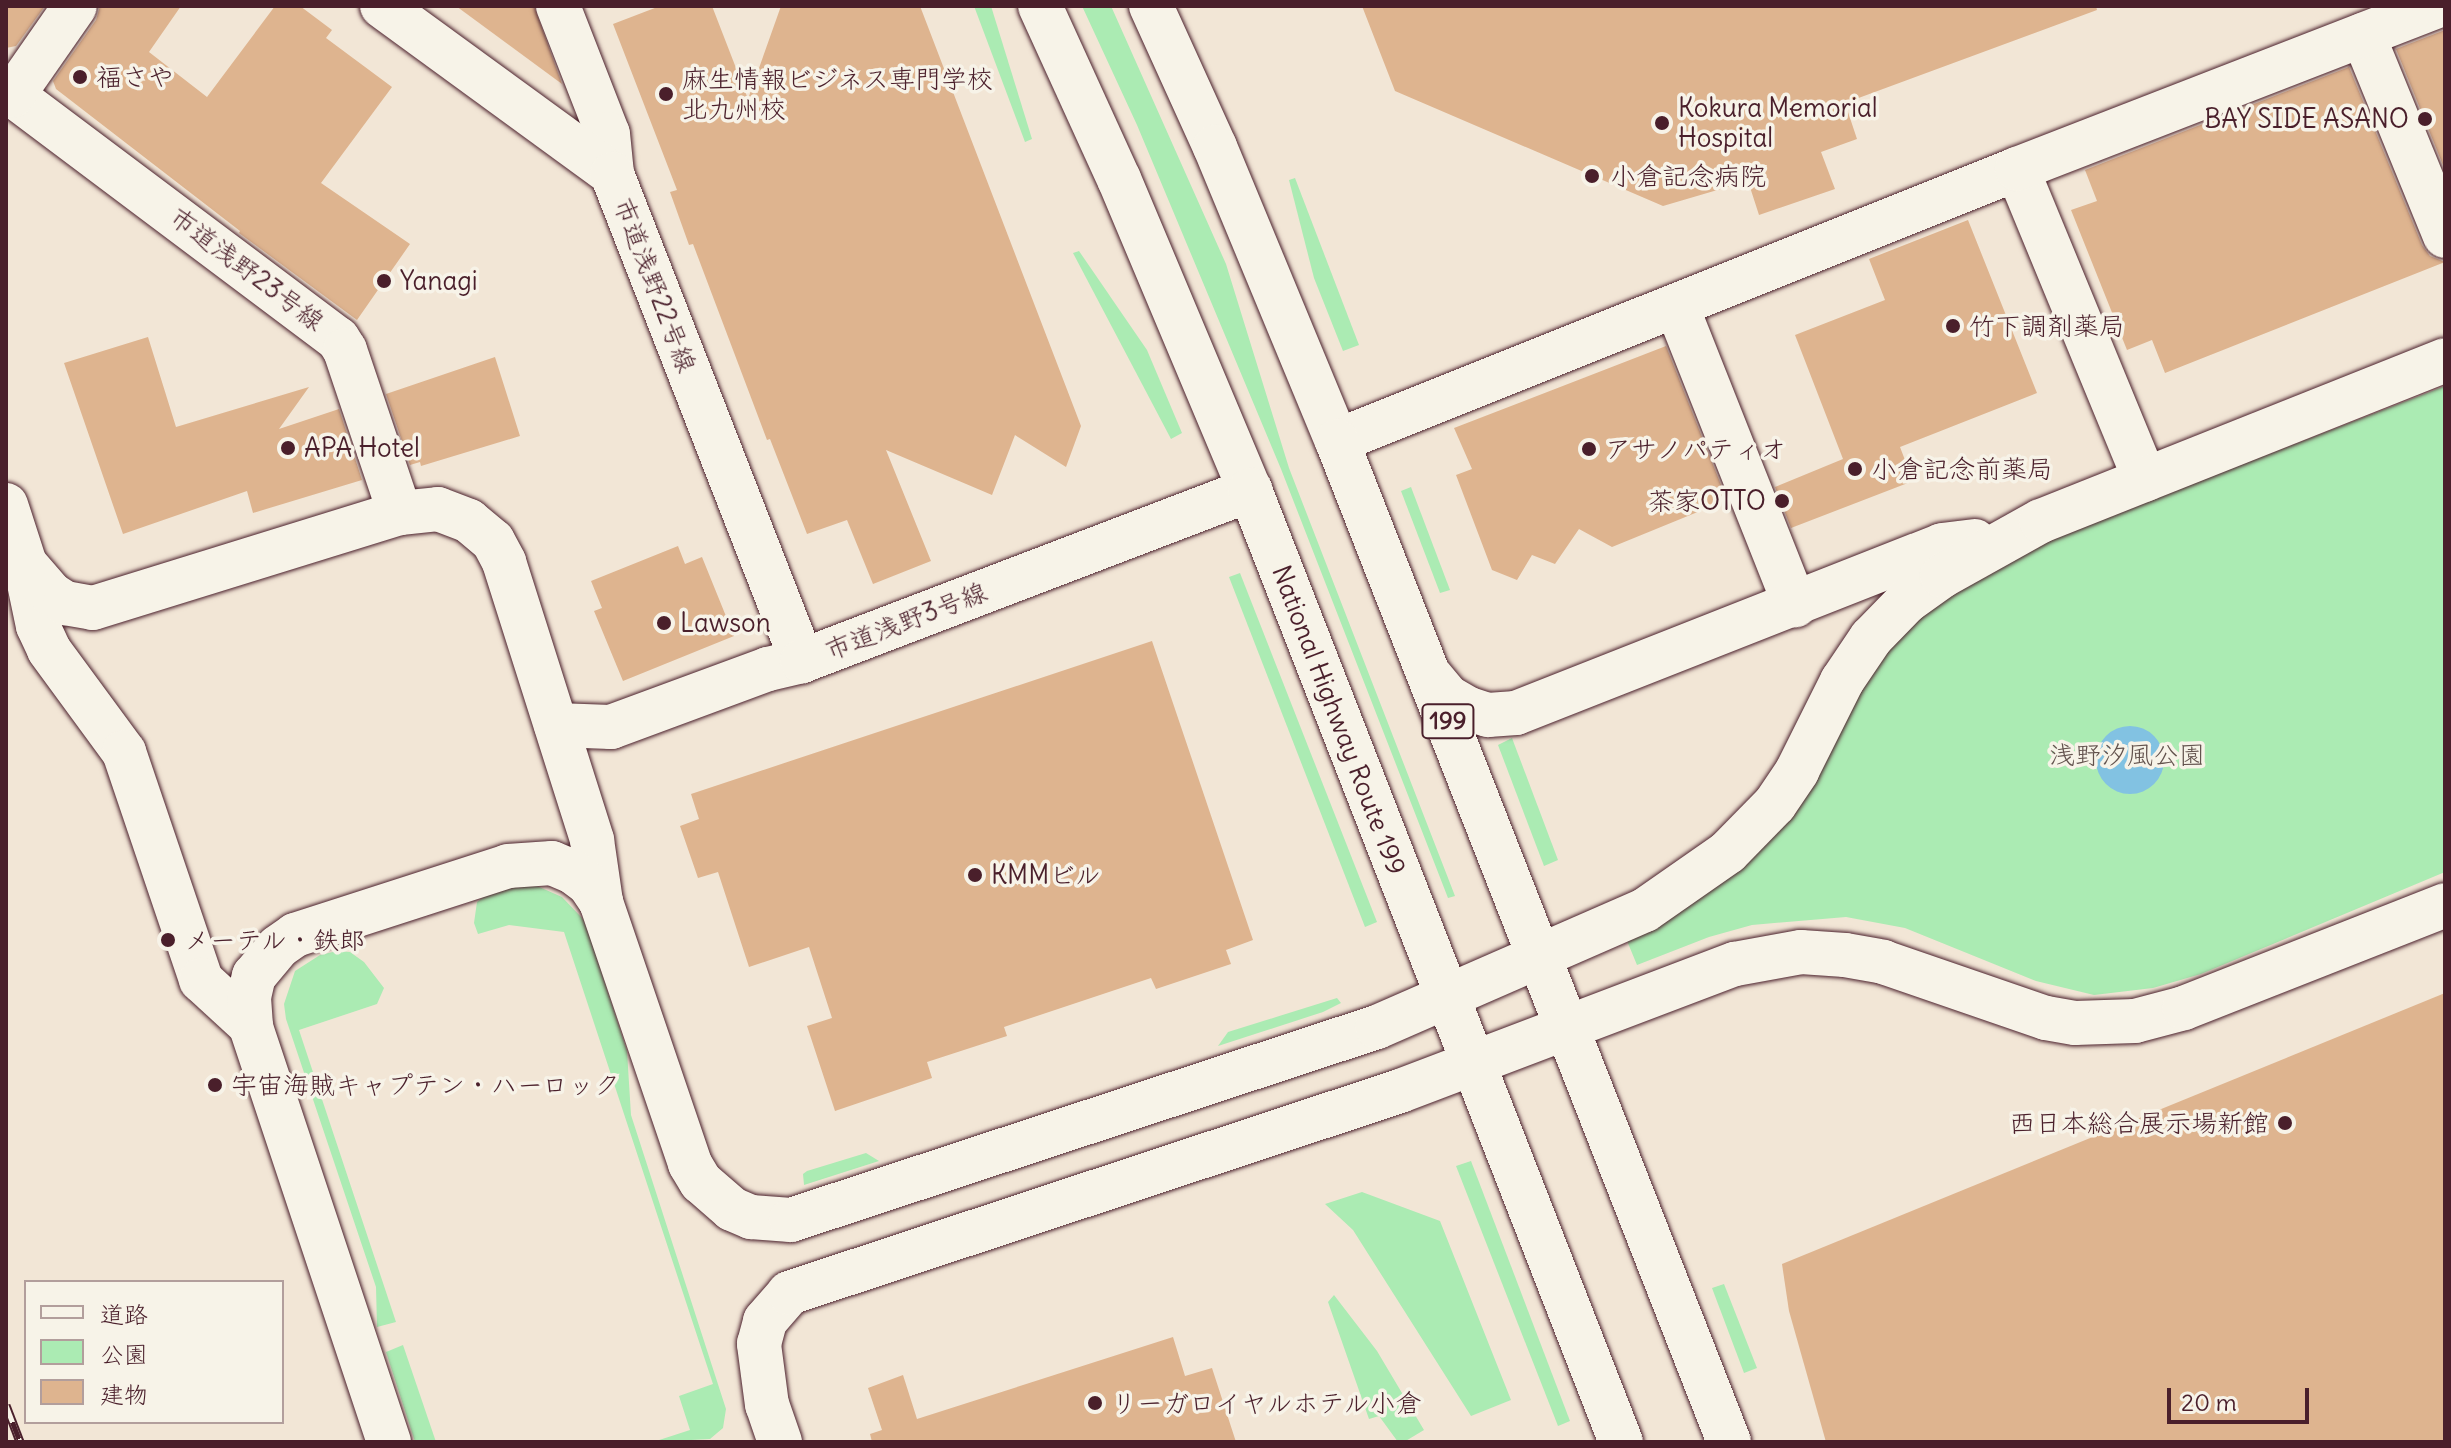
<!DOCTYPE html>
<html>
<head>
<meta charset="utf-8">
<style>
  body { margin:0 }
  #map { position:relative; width:2451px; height:1448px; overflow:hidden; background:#f2e6d6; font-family:Delius,"Klee One",sans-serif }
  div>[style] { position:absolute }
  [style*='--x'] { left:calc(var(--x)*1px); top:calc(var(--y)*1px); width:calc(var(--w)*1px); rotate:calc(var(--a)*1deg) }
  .green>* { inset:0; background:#abebb3 }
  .water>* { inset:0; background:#82c2e2 }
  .round { border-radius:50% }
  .building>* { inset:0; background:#deb48f }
  .roads { filter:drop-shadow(0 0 2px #4a1f2b) drop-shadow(0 0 2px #4a1f2b) }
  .street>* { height:44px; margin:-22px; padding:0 22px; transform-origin:22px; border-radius:22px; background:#f7f3e8 }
  .secondary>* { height:44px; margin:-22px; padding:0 22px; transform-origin:22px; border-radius:22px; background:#f7f3e8 }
  .highway>* { height:44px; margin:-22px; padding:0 22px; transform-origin:22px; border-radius:22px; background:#f7f3e8 }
  .rail>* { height:9px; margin-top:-4.5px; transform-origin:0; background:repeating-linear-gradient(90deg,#f7f3e8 0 18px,#4a1f2b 0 36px); box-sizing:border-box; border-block:2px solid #4a1f2b }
  .dots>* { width:22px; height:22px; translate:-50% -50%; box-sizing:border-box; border:4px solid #f7f3e8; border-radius:50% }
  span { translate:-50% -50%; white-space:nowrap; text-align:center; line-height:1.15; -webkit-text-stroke:7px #f7f3e8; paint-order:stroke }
  .shield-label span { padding:2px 6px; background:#f7f3e8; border:2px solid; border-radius:6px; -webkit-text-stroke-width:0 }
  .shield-label { font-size:24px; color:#4a1f2b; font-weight:700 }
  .poi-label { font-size:26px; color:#4a1f2b }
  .left { translate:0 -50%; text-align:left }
  .right { translate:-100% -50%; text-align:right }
  .street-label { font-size:26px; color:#4a1f2b }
  .park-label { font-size:26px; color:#62524d }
  .frame { position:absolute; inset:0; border:8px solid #4a1f2b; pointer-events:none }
  .legend { position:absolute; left:24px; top:1280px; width:260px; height:144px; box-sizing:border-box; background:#f7f3e8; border:2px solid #b29e9c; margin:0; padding:10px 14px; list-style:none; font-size:24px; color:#4a1f2b }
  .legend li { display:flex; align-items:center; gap:16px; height:40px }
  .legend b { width:40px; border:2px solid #b29e9c }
  .scale { position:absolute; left:2167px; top:1388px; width:142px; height:36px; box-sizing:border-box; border:4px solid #4a1f2b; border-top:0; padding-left:10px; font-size:24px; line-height:28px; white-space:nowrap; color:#4a1f2b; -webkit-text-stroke:6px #f7f3e8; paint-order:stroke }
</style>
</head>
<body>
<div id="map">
  <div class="green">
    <div style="clip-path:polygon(974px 6px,991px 6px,1032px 139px,1025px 142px)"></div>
    <div style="clip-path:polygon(1082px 6px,1111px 6px,1226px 264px,1289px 468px,1455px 896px,1448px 898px,1281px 469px,1137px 125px)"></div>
    <div style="clip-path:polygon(1295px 178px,1359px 345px,1343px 351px,1314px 278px,1289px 180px)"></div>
    <div style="clip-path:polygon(1079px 251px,1147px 350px,1182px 433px,1171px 439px,1073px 253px)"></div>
    <div style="clip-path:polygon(2445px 386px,2445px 872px,2201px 974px,2153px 988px,2094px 995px,2036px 981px,1905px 928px,1846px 917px,1752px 925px,1709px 937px,1637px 965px,1625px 936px,1742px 867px,1796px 813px,1864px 681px,1908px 620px,1997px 559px)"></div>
    <div style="clip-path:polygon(1411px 487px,1450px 590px,1440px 593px,1401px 491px)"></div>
    <div style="clip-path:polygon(1240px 573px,1377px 922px,1365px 927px,1229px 577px)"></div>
    <div style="clip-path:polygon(1512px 738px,1558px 860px,1544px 866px,1498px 745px)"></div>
    <div style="clip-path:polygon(512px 885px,537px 886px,562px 897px,583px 919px,589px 934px,627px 1051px,631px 1115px,726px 1409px,723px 1428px,710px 1439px,653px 1442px,690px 1430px,679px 1396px,713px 1384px,564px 932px,509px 925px,478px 934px,474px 923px,477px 902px,486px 895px)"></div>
    <div style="clip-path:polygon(337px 951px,350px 952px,364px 962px,384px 988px,377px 1004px,299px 1030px,396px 1322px,377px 1327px,376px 1287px,286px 1019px,284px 1004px,295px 971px,320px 955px)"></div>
    <div style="clip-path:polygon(1337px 998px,1341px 1003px,1323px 1012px,1218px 1046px,1228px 1032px)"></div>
    <div style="clip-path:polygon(866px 1153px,879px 1161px,804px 1185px,803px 1174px,807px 1171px)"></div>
    <div style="clip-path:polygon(1471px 1161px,1570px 1421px,1558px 1426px,1456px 1166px)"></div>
    <div style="clip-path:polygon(1362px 1192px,1440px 1221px,1511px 1400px,1471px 1416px,1353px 1230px,1325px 1204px)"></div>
    <div style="clip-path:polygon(1724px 1284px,1757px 1368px,1744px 1373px,1712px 1288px)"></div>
    <div style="clip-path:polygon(1334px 1295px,1377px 1351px,1424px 1430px,1404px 1442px,1398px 1442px,1379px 1416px,1369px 1419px,1328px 1302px)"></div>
    <div style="clip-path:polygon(403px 1345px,436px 1442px,415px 1442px,386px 1352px)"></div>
  </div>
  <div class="water">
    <div class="round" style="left:2096px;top:726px;width:68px;height:68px"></div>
  </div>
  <div class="building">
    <div style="clip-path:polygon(6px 6px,45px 6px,16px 46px,6px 48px)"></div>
    <div style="clip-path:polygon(100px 6px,181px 6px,149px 52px,207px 97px,275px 6px,300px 6px,332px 30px,326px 38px,392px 87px,321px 183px,410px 244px,357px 320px,239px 233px,240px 231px,56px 89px,53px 81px,96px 20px)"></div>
    <div style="clip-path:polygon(456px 6px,534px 6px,562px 84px)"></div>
    <div style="clip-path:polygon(660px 6px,712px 6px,748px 99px,781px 6px,920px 6px,1081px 426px,1066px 467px,1015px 435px,992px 495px,886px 450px,931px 561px,873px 584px,847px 520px,807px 534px,770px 439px,767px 440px,693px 244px,689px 245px,670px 192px,677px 190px,613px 24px)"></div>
    <div style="clip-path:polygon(1362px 6px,2096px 6px,2097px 10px,1845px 103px,1857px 139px,1821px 152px,1835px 189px,1759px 215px,1748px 181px,1663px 206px,1395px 91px)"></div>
    <div style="clip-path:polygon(2445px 30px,2445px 170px,2396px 49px)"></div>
    <div style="clip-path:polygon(2349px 67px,2422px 245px,2430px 256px,2445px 262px,2165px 373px,2152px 340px,2127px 350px,2071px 210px,2097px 201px,2085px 170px)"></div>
    <div style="clip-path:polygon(1968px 220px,2037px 393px,1900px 447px,1913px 481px,1791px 528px,1775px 487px,1843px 459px,1795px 335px,1885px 300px,1869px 259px)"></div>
    <div style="clip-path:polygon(148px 337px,176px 427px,309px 387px,279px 429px,339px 409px,362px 480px,253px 513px,247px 491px,123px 534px,64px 363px)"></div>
    <div style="clip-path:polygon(1666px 346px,1727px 500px,1612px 547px,1579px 529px,1555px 564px,1532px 555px,1517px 580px,1492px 570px,1456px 475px,1472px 469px,1454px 428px)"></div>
    <div style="clip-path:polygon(495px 357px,520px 436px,421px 466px,420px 462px,410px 465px,386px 394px)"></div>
    <div style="clip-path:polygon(678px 546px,685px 564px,702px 557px,734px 636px,623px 681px,594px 611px,602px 608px,591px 581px)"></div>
    <div style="clip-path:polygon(1152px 641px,1253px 940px,1226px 950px,1231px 964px,1156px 989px,1151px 978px,1004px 1027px,1007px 1036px,927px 1062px,932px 1078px,835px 1111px,807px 1026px,832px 1018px,809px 947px,749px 967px,718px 872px,698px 878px,680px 826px,699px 819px,691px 794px)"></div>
    <div style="clip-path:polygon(2445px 993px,2445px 1442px,1826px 1442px,1789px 1311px,1782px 1264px)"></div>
    <div style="clip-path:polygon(1173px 1337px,1185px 1376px,1212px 1368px,1236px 1442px,872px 1442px,870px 1434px,882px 1430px,868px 1388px,903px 1375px,917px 1419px)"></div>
  </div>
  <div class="roads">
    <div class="street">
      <div style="--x:558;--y:6;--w:137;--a:68.7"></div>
      <div style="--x:608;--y:134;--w:40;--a:84.3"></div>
      <div style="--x:2363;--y:35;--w:217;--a:67.8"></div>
      <div style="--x:6;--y:90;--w:415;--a:36.9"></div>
      <div style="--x:338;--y:339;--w:13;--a:58"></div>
      <div style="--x:345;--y:350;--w:172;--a:71.4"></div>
      <div style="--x:13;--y:95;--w:108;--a:-55.1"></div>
      <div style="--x:2017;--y:169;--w:336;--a:67.6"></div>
      <div style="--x:1677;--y:307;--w:321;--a:68.4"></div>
      <div style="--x:1337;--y:441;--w:732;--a:-21.8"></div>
      <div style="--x:2017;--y:169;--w:451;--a:-21.2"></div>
      <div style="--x:556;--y:725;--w:55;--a:2.1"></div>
      <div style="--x:611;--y:727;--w:167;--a:-20.3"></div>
      <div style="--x:768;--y:669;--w:35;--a:-13"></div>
    </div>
    <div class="secondary">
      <div style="--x:382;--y:6;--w:285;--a:36.1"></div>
      <div style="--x:612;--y:174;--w:523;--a:68.69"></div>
      <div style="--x:802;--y:661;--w:480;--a:-20.9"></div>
      <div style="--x:6;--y:505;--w:62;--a:72.1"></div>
      <div style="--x:25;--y:564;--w:63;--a:78.2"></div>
      <div style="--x:38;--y:626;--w:26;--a:65"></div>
      <div style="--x:49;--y:650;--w:127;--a:53.7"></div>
      <div style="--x:124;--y:752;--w:241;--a:71.3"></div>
      <div style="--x:201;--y:980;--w:68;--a:42.6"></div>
      <div style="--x:25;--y:564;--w:40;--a:49"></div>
      <div style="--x:51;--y:594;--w:17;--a:33"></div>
      <div style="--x:65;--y:603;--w:28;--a:10"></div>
      <div style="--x:93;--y:608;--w:321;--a:-17.2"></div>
      <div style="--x:400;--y:513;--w:38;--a:-6"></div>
      <div style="--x:438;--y:509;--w:33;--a:21"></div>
      <div style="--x:469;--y:521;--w:31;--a:40"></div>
      <div style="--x:493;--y:541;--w:24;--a:62"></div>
      <div style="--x:504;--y:562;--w:292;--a:72.4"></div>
      <div style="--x:592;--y:840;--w:63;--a:81.7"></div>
      <div style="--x:1431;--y:677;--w:26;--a:50"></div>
      <div style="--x:1448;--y:697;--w:24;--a:30"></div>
      <div style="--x:1469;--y:709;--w:20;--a:18"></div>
      <div style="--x:1488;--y:715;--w:28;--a:-4"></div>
      <div style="--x:1516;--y:713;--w:458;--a:-21.5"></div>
      <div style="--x:1942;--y:545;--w:33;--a:-7"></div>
      <div style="--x:389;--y:1442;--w:438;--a:-108.4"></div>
      <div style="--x:251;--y:1026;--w:29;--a:-94"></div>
      <div style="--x:249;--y:997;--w:22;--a:-77"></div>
      <div style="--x:254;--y:976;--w:38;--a:-50"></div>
      <div style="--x:278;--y:947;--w:21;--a:-35"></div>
      <div style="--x:295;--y:935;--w:224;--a:-17.9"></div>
      <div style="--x:508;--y:866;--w:44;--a:-3.9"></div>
      <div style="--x:552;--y:863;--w:23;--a:23"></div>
      <div style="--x:573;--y:872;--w:20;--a:37"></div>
      <div style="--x:589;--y:884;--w:22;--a:56"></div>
      <div style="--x:601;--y:902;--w:277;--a:71.2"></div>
      <div style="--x:690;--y:1164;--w:21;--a:59"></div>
      <div style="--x:701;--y:1182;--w:41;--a:41.1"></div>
      <div style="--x:732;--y:1209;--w:21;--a:23"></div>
      <div style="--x:751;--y:1217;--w:40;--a:4.3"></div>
      <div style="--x:791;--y:1220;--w:617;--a:-18.23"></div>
      <div style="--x:1377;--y:1027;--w:292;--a:-23.6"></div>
      <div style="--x:1645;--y:910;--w:101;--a:-34.9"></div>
      <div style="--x:1728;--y:852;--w:67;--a:-45.6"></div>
      <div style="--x:1775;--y:804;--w:40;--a:-56"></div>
      <div style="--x:1797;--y:771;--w:101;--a:-63.4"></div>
      <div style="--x:1842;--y:681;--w:52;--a:-56"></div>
      <div style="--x:1871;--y:638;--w:52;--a:-45.8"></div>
      <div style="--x:1907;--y:601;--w:43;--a:-35.5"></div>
      <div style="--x:1942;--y:576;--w:113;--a:-29.1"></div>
      <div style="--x:2041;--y:521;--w:435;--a:-21.7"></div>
      <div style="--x:780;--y:1442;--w:39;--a:-109"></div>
      <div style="--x:767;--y:1405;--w:62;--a:-97.5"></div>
      <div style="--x:759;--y:1344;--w:24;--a:-75"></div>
      <div style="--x:765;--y:1321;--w:37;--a:-49"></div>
      <div style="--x:789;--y:1293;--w:644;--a:-18.29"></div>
      <div style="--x:1400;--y:1091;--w:358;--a:-20.8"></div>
      <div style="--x:1735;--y:964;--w:67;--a:-10.3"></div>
      <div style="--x:1801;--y:952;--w:44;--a:3.9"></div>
      <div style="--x:1845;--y:955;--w:39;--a:10"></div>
      <div style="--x:1883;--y:962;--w:172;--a:19"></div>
      <div style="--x:2046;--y:1018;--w:29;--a:10"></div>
      <div style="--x:2075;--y:1023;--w:60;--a:-1.9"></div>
      <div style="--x:2135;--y:1021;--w:51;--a:-14.9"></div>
      <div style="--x:2184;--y:1008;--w:281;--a:-21.5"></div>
    </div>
    <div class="highway">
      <div style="--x:1040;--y:6;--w:190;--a:65.5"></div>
      <div style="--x:1119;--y:179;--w:337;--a:67.2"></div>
      <div style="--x:1250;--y:490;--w:1022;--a:68.71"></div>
      <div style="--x:1151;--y:6;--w:155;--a:65.6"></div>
      <div style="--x:1215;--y:147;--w:318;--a:67.5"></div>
      <div style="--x:1337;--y:441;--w:1075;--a:68.61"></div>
    </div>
  </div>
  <div class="rail">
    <div style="--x:6;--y:1405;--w:40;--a:69"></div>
  </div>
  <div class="dots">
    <div style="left:80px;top:77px;background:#4a1f2b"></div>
    <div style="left:666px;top:94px;background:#4a1f2b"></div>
    <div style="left:2425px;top:119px;background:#4a1f2b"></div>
    <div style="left:1662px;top:123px;background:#4a1f2b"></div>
    <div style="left:1592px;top:176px;background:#4a1f2b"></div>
    <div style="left:384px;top:281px;background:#4a1f2b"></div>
    <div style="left:1953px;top:326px;background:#4a1f2b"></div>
    <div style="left:288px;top:448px;background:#4a1f2b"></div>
    <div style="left:1589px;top:449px;background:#4a1f2b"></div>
    <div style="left:1855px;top:469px;background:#4a1f2b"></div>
    <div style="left:1782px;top:501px;background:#4a1f2b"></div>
    <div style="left:664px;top:623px;background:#4a1f2b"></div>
    <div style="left:975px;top:875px;background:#4a1f2b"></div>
    <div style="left:168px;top:940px;background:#4a1f2b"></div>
    <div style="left:215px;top:1085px;background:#4a1f2b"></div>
    <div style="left:2285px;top:1123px;background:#4a1f2b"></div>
    <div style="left:1095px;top:1403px;background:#4a1f2b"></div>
  </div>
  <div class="shield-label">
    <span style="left:1448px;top:721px">199</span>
  </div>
  <div class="poi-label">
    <span class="left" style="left:96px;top:77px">福さや</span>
    <span class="left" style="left:682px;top:94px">麻生情報ビジネス専門学校<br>北九州校</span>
    <span class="left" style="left:1678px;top:123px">Kokura Memorial<br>Hospital</span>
    <span class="right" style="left:2409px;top:119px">BAY SIDE ASANO</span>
    <span class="left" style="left:1610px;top:176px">小倉記念病院</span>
    <span class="left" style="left:400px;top:281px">Yanagi</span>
    <span class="left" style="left:1969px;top:326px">竹下調剤薬局</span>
    <span class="left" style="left:304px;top:448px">APA Hotel</span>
    <span class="left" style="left:1605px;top:449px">アサノパティオ</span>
    <span class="left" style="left:1871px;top:469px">小倉記念前薬局</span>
    <span class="right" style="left:1766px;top:501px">茶家OTTO</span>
    <span class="left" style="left:680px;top:623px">Lawson</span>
    <span class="left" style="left:991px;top:875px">KMMビル</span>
    <span class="left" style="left:184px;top:940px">メーテル・鉄郎</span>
    <span class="left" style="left:231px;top:1085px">宇宙海賊キャプテン・ハーロック</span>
    <span class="right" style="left:2269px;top:1123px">西日本総合展示場新館</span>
    <span class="left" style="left:1111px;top:1403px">リーガロイヤルホテル小倉</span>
  </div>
  <div class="street-label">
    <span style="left:247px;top:269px;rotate:37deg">市道浅野23号線</span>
    <span style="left:655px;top:285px;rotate:69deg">市道浅野22号線</span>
    <span style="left:906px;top:621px;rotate:-21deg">市道浅野3号線</span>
    <span style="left:1339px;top:720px;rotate:69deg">National Highway Route 199</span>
  </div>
  <div class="park-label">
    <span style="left:2127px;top:755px">浅野汐風公園</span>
  </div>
  <div class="frame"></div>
  <ul class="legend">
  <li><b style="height:10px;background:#f7f3e8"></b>道路</li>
  <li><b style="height:22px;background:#abebb3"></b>公園</li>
  <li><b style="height:22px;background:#deb48f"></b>建物</li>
  </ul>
  <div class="scale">20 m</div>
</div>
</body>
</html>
